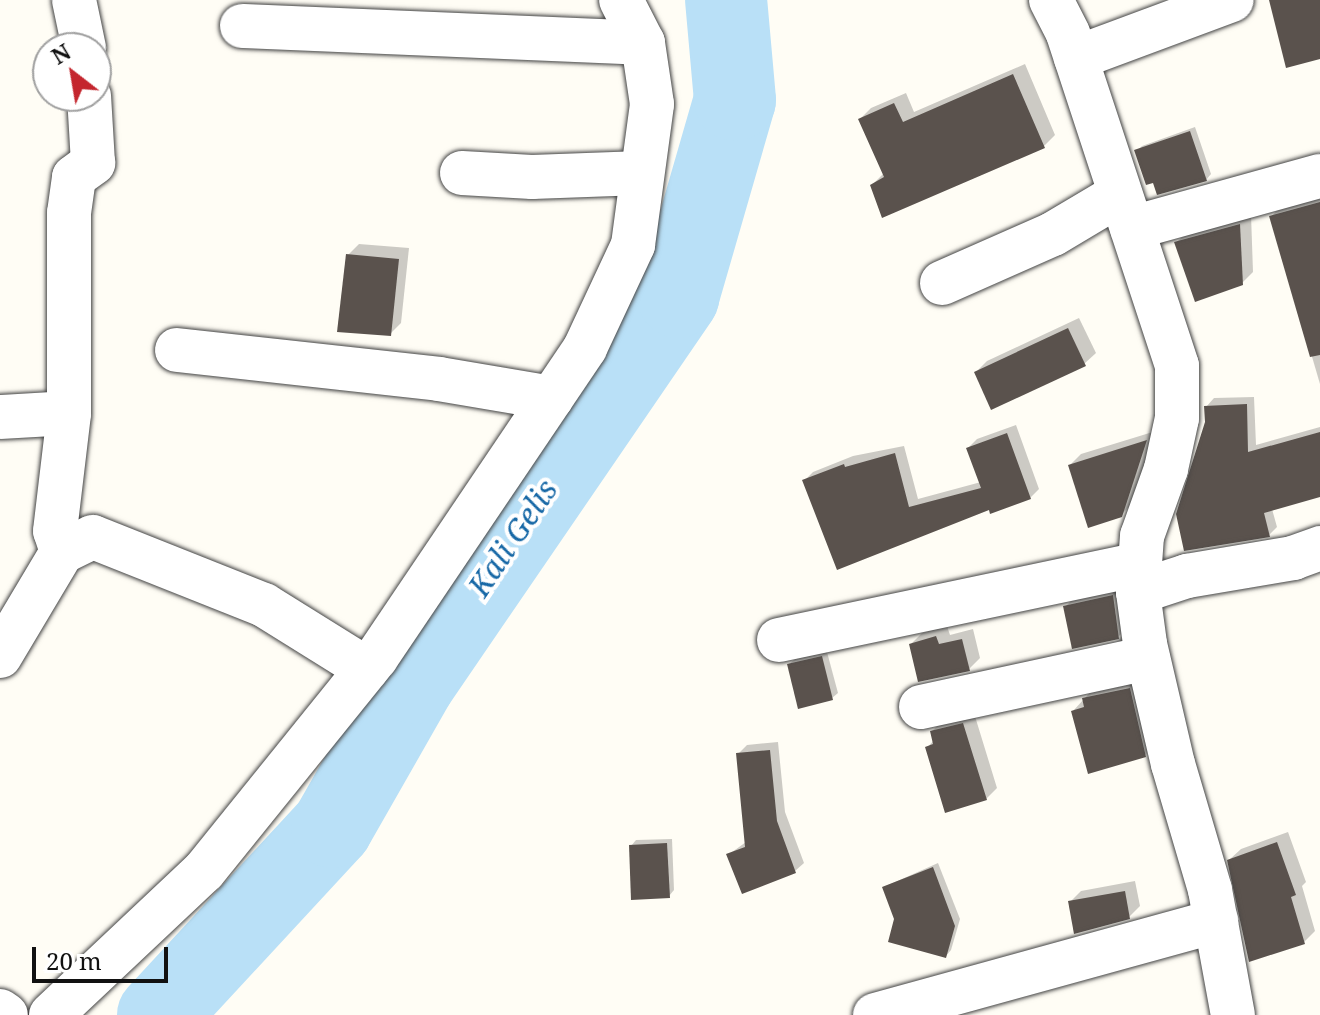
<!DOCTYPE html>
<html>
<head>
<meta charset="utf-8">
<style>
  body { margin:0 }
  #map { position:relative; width:1320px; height:1015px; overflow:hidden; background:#fffdf5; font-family:"Noto Serif",serif }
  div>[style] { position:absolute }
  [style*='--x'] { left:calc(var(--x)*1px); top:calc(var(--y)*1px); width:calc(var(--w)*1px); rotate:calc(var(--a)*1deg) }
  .shadow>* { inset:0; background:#0003 }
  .river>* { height:82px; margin:-41px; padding:0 41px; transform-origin:41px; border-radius:41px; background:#b9e0f7 }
  .building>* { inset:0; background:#5a524d }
  .roads { filter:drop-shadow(0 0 2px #444) drop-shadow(0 0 2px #444) }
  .minor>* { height:44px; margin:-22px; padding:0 22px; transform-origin:22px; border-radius:22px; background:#fff }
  span { translate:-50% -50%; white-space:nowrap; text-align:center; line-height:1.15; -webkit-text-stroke:8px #fff; paint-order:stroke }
  .water-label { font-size:30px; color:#1768a6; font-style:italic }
  .north { position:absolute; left:32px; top:32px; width:80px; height:80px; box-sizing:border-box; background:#fff; border:2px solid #a0a0a0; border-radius:50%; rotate:329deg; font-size:22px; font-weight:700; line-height:32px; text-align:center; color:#111 }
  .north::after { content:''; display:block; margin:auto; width:28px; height:36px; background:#c4262e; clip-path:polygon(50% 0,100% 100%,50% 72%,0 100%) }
  .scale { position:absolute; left:32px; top:947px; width:136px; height:36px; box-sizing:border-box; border:4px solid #111; border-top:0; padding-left:10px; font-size:24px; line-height:28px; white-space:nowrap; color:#111; -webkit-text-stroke:6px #fff; paint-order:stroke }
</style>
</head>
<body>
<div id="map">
  <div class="shadow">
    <div style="clip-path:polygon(1025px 64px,1055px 135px,1044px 146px,883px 216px,872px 185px,884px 173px,860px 119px,871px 108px,906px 93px,914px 112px)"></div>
    <div style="clip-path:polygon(1195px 127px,1211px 174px,1206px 180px,1137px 151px,1142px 146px)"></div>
    <div style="clip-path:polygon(1320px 195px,1320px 384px,1271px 217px,1282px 205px)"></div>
    <div style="clip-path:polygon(1251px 214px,1253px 272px,1241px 284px,1176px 243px,1187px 232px)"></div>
    <div style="clip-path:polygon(359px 244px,409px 248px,401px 323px,390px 334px,348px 255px)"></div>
    <div style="clip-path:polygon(1079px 318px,1096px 353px,1084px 364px,976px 372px,987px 361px)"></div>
    <div style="clip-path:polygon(1254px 397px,1256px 445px,1320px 427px,1320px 495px,1272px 509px,1277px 527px,1269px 535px,1206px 407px,1214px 398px)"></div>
    <div style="clip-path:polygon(1016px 425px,1039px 489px,1030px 498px,990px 508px,839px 568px,804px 481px,813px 472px,853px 456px,904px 446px,918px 499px,981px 482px,968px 448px,977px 439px)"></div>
    <div style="clip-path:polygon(1156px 431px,1133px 503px,1121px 515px,1070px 465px,1081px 454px)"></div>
    <div style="clip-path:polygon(1124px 585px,1129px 626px,1118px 637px,1066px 606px,1077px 595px)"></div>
    <div style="clip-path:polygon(947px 626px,950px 635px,973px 629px,980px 658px,969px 669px,911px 644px,922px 633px)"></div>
    <div style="clip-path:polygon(827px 652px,838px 693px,832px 698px,789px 664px,795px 659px)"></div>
    <div style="clip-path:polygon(1140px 678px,1156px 744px,1145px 755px,1073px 711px,1095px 687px)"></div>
    <div style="clip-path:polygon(974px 713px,997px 788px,986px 799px,927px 748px,934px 740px,932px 731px,943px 720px)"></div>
    <div style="clip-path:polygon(778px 742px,785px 812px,804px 863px,795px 871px,728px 855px,746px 842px,738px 754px,747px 745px)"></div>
    <div style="clip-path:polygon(1288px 832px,1306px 882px,1302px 886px,1315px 931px,1304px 942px,1229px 860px,1241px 849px)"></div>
    <div style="clip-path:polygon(672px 839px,674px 890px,669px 896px,631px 846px,636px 840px)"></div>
    <div style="clip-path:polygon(938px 863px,960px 919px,951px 950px,946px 956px,896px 919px,884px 887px)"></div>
    <div style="clip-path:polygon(1135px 881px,1140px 906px,1129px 917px,1070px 902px,1081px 891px)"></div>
  </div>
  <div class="river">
    <div style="--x:158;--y:1015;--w:256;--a:-47.2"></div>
    <div style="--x:332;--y:827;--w:166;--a:-60.3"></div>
    <div style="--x:414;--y:683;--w:468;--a:-55.6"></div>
    <div style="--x:678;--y:297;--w:205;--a:-73.9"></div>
    <div style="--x:735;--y:100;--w:100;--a:-95.1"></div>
  </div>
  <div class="building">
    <div style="clip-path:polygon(1269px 0,1320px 0,1320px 59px,1286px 68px)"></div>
    <div style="clip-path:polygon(1013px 74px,1045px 148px,882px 218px,870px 185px,884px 177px,858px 119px,894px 103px,903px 122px)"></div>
    <div style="clip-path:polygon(1190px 131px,1207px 181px,1157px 195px,1153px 183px,1146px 185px,1134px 150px)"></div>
    <div style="clip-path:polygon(1320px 202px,1320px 355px,1310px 357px,1269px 216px)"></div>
    <div style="clip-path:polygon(1240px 224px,1243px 285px,1195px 302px,1174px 242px)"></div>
    <div style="clip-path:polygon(346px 254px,399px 259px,391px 336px,337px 332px)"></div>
    <div style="clip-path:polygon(1068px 328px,1086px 366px,991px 410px,974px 372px)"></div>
    <div style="clip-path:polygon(1247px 404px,1248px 452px,1320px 432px,1320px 497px,1264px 513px,1270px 537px,1184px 551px,1176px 514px,1205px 422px,1204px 406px)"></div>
    <div style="clip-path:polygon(1007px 433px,1031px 499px,990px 514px,989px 510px,837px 570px,802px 480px,844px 464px,845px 467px,895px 453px,909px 507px,981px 488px,966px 448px)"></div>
    <div style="clip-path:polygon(1147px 440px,1122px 517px,1088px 528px,1068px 465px)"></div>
    <div style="clip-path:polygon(1113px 595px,1119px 639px,1072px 649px,1063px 606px)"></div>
    <div style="clip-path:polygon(936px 636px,939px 644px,962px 639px,970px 671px,918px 682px,909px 644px)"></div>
    <div style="clip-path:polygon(822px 656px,833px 700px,798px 709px,787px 664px)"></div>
    <div style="clip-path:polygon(1130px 688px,1146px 757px,1088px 774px,1071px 711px,1084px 707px,1082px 698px)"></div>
    <div style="clip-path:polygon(963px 723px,987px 800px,945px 813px,925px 747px,933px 744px,930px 731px)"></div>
    <div style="clip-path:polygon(770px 750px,777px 821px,796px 873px,742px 894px,726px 854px,745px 847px,736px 753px)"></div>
    <div style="clip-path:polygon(1277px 842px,1296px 895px,1291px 897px,1305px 944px,1249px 962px,1227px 860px)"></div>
    <div style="clip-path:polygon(667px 843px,670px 898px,631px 900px,629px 845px)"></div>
    <div style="clip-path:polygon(933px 867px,955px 926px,946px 958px,888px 942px,894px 919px,882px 887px)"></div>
    <div style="clip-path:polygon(1125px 891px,1130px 919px,1074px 934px,1068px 901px)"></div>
  </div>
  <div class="roads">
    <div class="minor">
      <div style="--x:74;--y:0;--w:49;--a:78.2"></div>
      <div style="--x:1051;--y:0;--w:38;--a:63"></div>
      <div style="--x:1068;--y:34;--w:349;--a:71.8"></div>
      <div style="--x:1177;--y:366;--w:52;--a:90"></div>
      <div style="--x:1177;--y:418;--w:52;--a:102.2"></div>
      <div style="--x:1166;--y:469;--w:71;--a:109.7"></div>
      <div style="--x:1142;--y:536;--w:56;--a:94.1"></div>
      <div style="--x:1138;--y:592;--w:52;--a:82.3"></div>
      <div style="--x:1145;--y:644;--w:123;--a:76.9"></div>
      <div style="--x:1173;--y:764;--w:131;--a:73.6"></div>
      <div style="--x:1210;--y:890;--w:127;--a:79.6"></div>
      <div style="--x:242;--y:26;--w:401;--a:2.4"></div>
      <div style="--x:1076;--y:58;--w:166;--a:-20.4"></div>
      <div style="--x:462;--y:173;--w:70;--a:3.3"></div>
      <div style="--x:532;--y:177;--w:110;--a:-2.1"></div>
      <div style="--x:1132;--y:228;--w:195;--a:-15.5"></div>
      <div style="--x:942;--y:283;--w:121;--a:-23.8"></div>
      <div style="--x:1053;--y:234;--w:78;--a:-30.8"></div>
      <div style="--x:177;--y:350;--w:264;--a:6.3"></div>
      <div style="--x:439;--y:379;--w:114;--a:9.6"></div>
      <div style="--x:0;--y:417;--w:69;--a:-3.3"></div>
      <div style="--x:69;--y:413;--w:200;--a:-90"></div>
      <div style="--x:69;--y:213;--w:36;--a:-82"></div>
      <div style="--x:74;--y:177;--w:24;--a:-36"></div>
      <div style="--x:93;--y:163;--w:67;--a:-93.4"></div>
      <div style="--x:62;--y:552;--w:22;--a:-108"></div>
      <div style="--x:55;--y:531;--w:119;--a:-83.2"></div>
      <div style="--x:1138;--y:592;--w:52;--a:-18.1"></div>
      <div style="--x:1187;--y:576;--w:108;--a:-9.6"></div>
      <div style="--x:1293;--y:558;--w:29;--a:-20"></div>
      <div style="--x:779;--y:640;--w:369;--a:-11.9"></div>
      <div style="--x:0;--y:656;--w:121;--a:-59.2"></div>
      <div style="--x:62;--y:552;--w:34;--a:-26"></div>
      <div style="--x:93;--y:537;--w:184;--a:21.7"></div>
      <div style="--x:264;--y:605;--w:121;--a:31.9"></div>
      <div style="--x:921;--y:707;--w:232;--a:-12.2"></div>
      <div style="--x:0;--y:1011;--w:7;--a:34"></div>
      <div style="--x:51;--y:1015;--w:210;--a:-43.3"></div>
      <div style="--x:204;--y:871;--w:274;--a:-51.1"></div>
      <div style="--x:376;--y:658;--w:374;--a:-56"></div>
      <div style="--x:585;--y:348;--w:114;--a:-65"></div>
      <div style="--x:633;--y:245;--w:142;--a:-82.3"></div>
      <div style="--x:652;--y:104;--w:62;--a:-98.4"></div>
      <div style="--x:643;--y:43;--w:48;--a:-117.1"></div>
      <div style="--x:875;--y:1015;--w:354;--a:-15.4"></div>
    </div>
  </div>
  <div class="water-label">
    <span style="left:513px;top:538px;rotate:-56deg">Kali Gelis</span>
  </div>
  <div class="north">N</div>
  <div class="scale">20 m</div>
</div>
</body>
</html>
